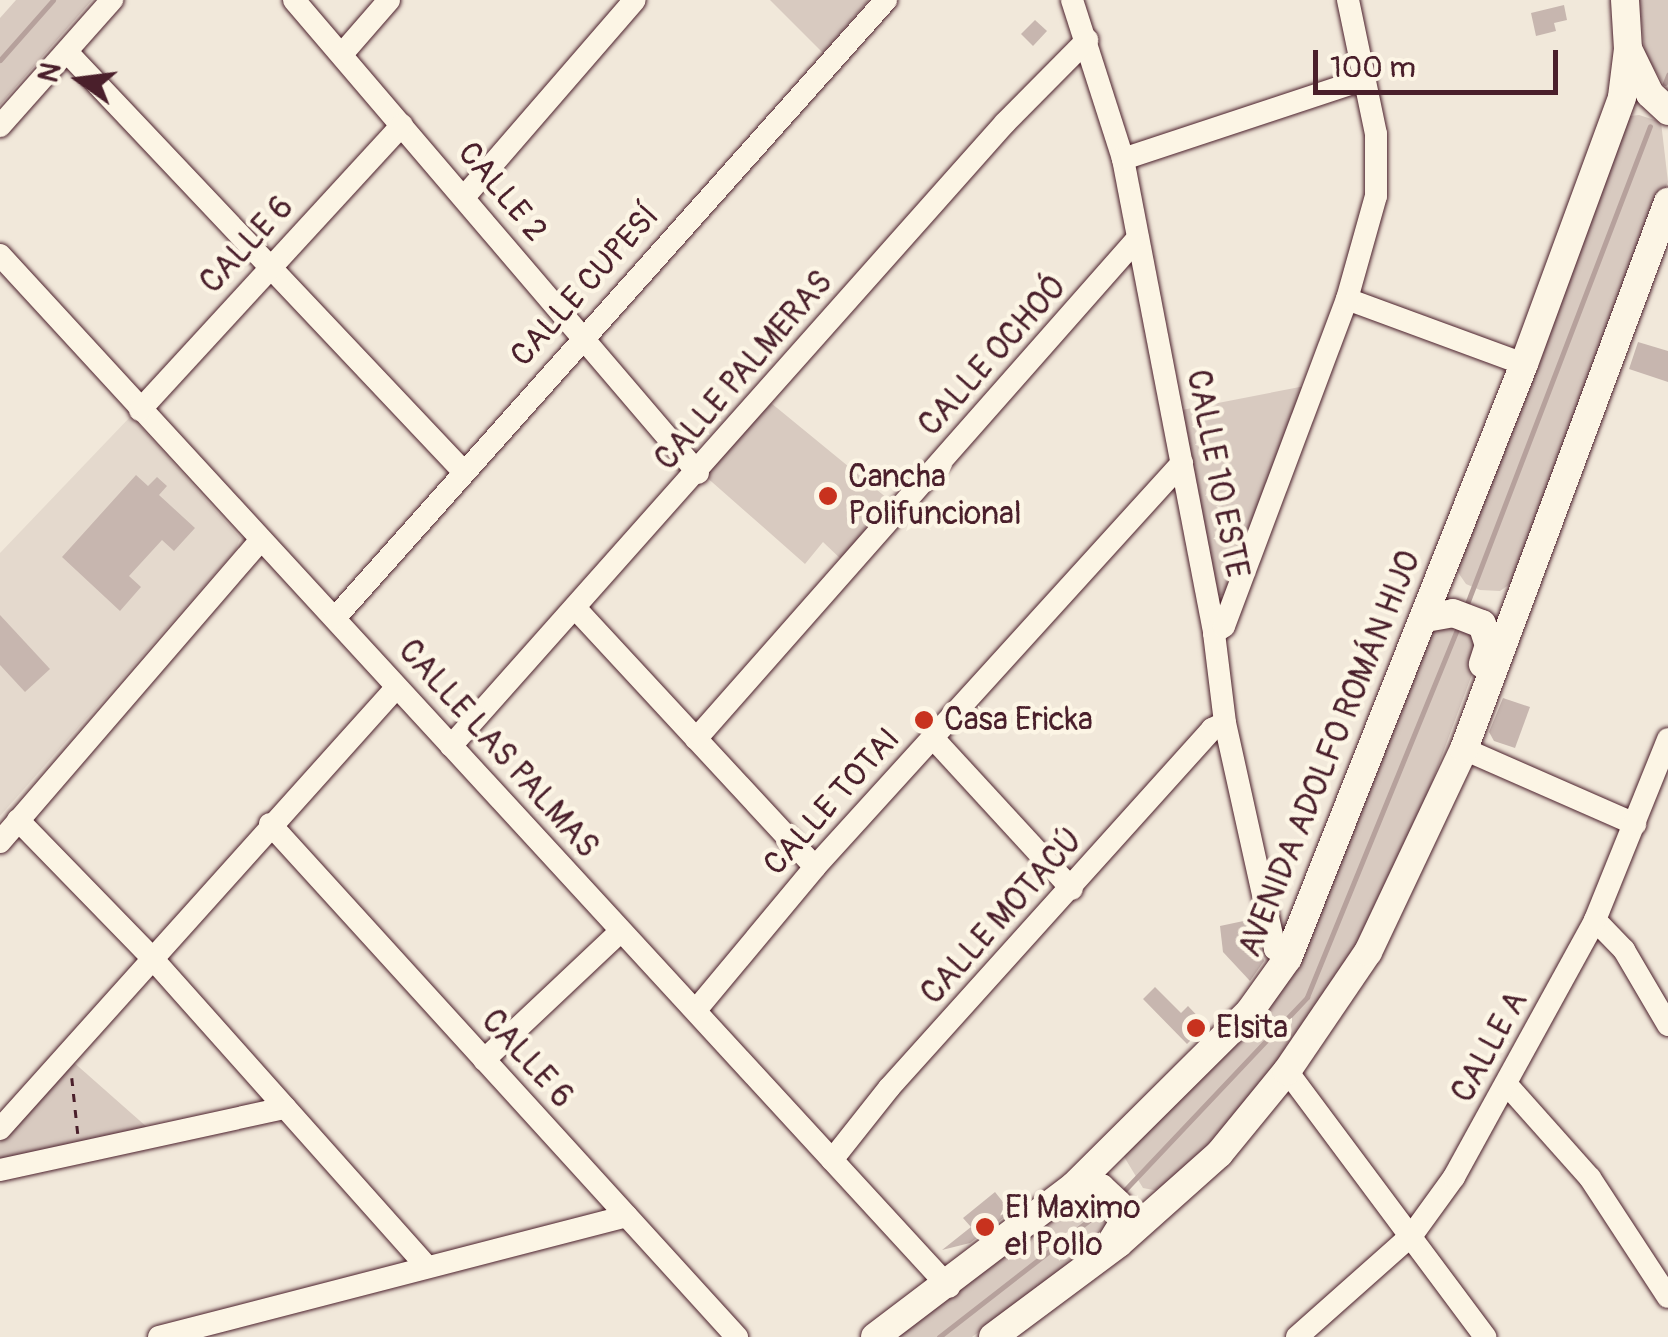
<!DOCTYPE html>
<html>
<head>
<meta charset="utf-8">
<style>
  body { margin:0 }
  #map { position:relative; width:1668px; height:1337px; overflow:hidden; background:#f1e8da; font-family:Pangolin,sans-serif }
  div>[style] { position:absolute }
  [style*='--x'] { left:calc(var(--x)*1px); top:calc(var(--y)*1px); width:calc(var(--w)*1px); rotate:calc(var(--a)*1deg) }
  .built>* { inset:0; background:#e4d9cd }
  .green>* { inset:0; background:#d8cac0 }
  .stream>* { height:5px; margin:-2.5px; padding:0 2.5px; transform-origin:2.5px; border-radius:2.5px; background:#b6a19c }
  .building>* { inset:0; background:#c7b6af }
  .path>* { height:2.5px; margin-top:-1.25px; transform-origin:0; background:repeating-linear-gradient(90deg,#4a1f2b 0 8px,transparent 0 16px) }
  .roads { filter:drop-shadow(0 0 2px #4a1f2b) drop-shadow(0 0 2px #4a1f2b) }
  .minor>* { height:22px; margin:-11px; padding:0 11px; transform-origin:11px; border-radius:11px; background:#fcf5e5 }
  .major>* { height:28px; margin:-14px; padding:0 14px; transform-origin:14px; border-radius:14px; background:#fcf5e5 }
  .dots>* { width:28px; height:28px; translate:-50% -50%; box-sizing:border-box; border:5px solid #fcf5e5; border-radius:50% }
  span { translate:-50% -50%; white-space:nowrap; text-align:center; line-height:1.15; -webkit-text-stroke:9px #fcf5e5; paint-order:stroke }
  .street-label { font-size:32px; color:#4a1f2b }
  .poi-label { font-size:32px; color:#4a1f2b }
  .left { translate:0 -50%; text-align:left }
  .north { position:absolute; left:30px; top:30px; width:100px; height:100px; -webkit-text-stroke:8px #fcf5e5; paint-order:stroke; rotate:284deg; font-size:28px; font-weight:700; line-height:40px; text-align:center; color:#4a1f2b }
  .north::after { content:''; display:block; margin:auto; width:35px; height:45px; background:#4a1f2b; clip-path:polygon(50% 0,100% 100%,50% 72%,0 100%) }
  .scale { position:absolute; left:1313px; top:50px; width:245px; height:45px; box-sizing:border-box; border:5px solid #4a1f2b; border-top:0; padding-left:12px; font-size:30px; line-height:35px; white-space:nowrap; color:#4a1f2b; -webkit-text-stroke:8px #fcf5e5; paint-order:stroke }
</style>
</head>
<body>
<div id="map">
  <div class="built">
    <div style="clip-path:polygon(131px 416px,240px 538px,235px 551px,0 816px,0 553px)"></div>
  </div>
  <div class="green">
    <div style="clip-path:polygon(16px 0,92px 0,0 105px,0 18px)"></div>
    <div style="clip-path:polygon(770px 0,869px 0,823px 53px)"></div>
    <div style="clip-path:polygon(1639px 0,1668px 0,1668px 91px,1645px 54px)"></div>
    <div style="clip-path:polygon(1639px 115px,1661px 122px,1668px 182px,1513px 582px,1500px 591px,1480px 590px,1466px 584px,1453px 565px,1621px 117px)"></div>
    <div style="clip-path:polygon(1305px 386px,1225px 595px,1216px 596px,1182px 410px)"></div>
    <div style="clip-path:polygon(771px 403px,893px 503px,844px 562px,823px 542px,805px 564px,704px 475px)"></div>
    <div style="clip-path:polygon(1446px 617px,1484px 642px,1411px 839px,1333px 992px,1219px 1142px,1164px 1192px,1143px 1188px,1123px 1155px,1255px 1013px,1432px 621px)"></div>
    <div style="clip-path:polygon(71px 1060px,148px 1128px,0 1159px,0 1142px)"></div>
    <div style="clip-path:polygon(1084px 1187px,1106px 1197px,1113px 1233px,972px 1337px,860px 1337px)"></div>
  </div>
  <div class="stream">
    <div style="--x:0;--y:60;--w:80;--a:-48.5"></div>
    <div style="--x:1665;--y:83;--w:9;--a:-69"></div>
    <div style="--x:1465;--y:609;--w:517;--a:-69.04"></div>
    <div style="--x:1121;--y:1194;--w:271;--a:-46.6"></div>
    <div style="--x:1307;--y:997;--w:403;--a:-67.8"></div>
    <div style="--x:939;--y:1337;--w:210;--a:-37.9"></div>
  </div>
  <div class="building">
    <div style="clip-path:polygon(1564px 5px,1567px 20px,1554px 23px,1556px 31px,1536px 36px,1531px 13px)"></div>
    <div style="clip-path:polygon(1035px 20px,1047px 31px,1033px 46px,1021px 34px)"></div>
    <div style="clip-path:polygon(1638px 342px,1668px 351px,1668px 382px,1629px 369px)"></div>
    <div style="clip-path:polygon(136px 475px,148px 486px,157px 477px,167px 486px,159px 495px,195px 528px,174px 551px,162px 540px,129px 576px,141px 587px,120px 611px,62px 557px)"></div>
    <div style="clip-path:polygon(0 615px,50px 669px,25px 692px,0 665px)"></div>
    <div style="clip-path:polygon(1503px 698px,1530px 707px,1515px 748px,1494px 741px,1489px 732px)"></div>
    <div style="clip-path:polygon(1253px 919px,1264px 961px,1250px 981px,1223px 952px,1220px 926px)"></div>
    <div style="clip-path:polygon(1155px 987px,1181px 1013px,1188px 1006px,1206px 1025px,1187px 1044px,1143px 999px)"></div>
    <div style="clip-path:polygon(995px 1192px,1011px 1212px,970px 1243px,942px 1250px,971px 1227px,963px 1218px)"></div>
  </div>
  <div class="path">
    <div style="--x:1265;--y:1027;--w:21;--a:37"></div>
    <div style="--x:72;--y:1078;--w:56;--a:83.9"></div>
  </div>
  <div class="roads">
    <div class="minor">
      <div style="--x:294;--y:0;--w:622;--a:49.5"></div>
      <div style="--x:1072;--y:0;--w:167;--a:72.2"></div>
      <div style="--x:1123;--y:159;--w:483;--a:79.1"></div>
      <div style="--x:1214;--y:633;--w:91;--a:83"></div>
      <div style="--x:1225;--y:723;--w:231;--a:77.5"></div>
      <div style="--x:1275;--y:949;--w:16;--a:35"></div>
      <div style="--x:67;--y:52;--w:577;--a:46.62"></div>
      <div style="--x:343;--y:53;--w:70;--a:-49"></div>
      <div style="--x:0;--y:126;--w:169;--a:-48.4"></div>
      <div style="--x:1123;--y:159;--w:255;--a:-18.3"></div>
      <div style="--x:465;--y:196;--w:259;--a:-49.1"></div>
      <div style="--x:0;--y:255;--w:1402;--a:47.4"></div>
      <div style="--x:1347;--y:299;--w:189;--a:20.2"></div>
      <div style="--x:140;--y:410;--w:387;--a:-47.4"></div>
      <div style="--x:577;--y:610;--w:350;--a:47.2"></div>
      <div style="--x:335;--y:618;--w:828;--a:-48.28"></div>
      <div style="--x:1214;--y:633;--w:12;--a:-35"></div>
      <div style="--x:1224;--y:626;--w:349;--a:-69.4"></div>
      <div style="--x:1347;--y:299;--w:107;--a:-74.3"></div>
      <div style="--x:1376;--y:196;--w:62;--a:-90"></div>
      <div style="--x:1376;--y:134;--w:137;--a:-101.8"></div>
      <div style="--x:933;--y:738;--w:205;--a:47.4"></div>
      <div style="--x:696;--y:739;--w:667;--a:-48.59"></div>
      <div style="--x:451;--y:746;--w:834;--a:-48.36"></div>
      <div style="--x:1005;--y:123;--w:117;--a:-45.3"></div>
      <div style="--x:1464;--y:749;--w:187;--a:23.7"></div>
      <div style="--x:18;--y:820;--w:192;--a:45.8"></div>
      <div style="--x:152;--y:958;--w:411;--a:48.3"></div>
      <div style="--x:270;--y:824;--w:694;--a:47.69"></div>
      <div style="--x:0;--y:842;--w:399;--a:-49.2"></div>
      <div style="--x:1595;--y:920;--w:42;--a:46"></div>
      <div style="--x:1624;--y:950;--w:87;--a:59.6"></div>
      <div style="--x:696;--y:1010;--w:186;--a:-50.2"></div>
      <div style="--x:815;--y:867;--w:546;--a:-47.75"></div>
      <div style="--x:484;--y:1060;--w:187;--a:-43.3"></div>
      <div style="--x:1287;--y:1071;--w:332;--a:53.3"></div>
      <div style="--x:1508;--y:1086;--w:123;--a:48.3"></div>
      <div style="--x:1590;--y:1178;--w:142;--a:56.8"></div>
      <div style="--x:0;--y:1129;--w:593;--a:-48.08"></div>
      <div style="--x:832;--y:1160;--w:92;--a:-51.6"></div>
      <div style="--x:889;--y:1088;--w:483;--a:-48"></div>
      <div style="--x:1212;--y:729;--w:14;--a:-25"></div>
      <div style="--x:0;--y:1170;--w:292;--a:-12.3"></div>
      <div style="--x:159;--y:1337;--w:483;--a:-14.5"></div>
      <div style="--x:1297;--y:1337;--w:154;--a:-41.6"></div>
      <div style="--x:1412;--y:1235;--w:72;--a:-54.1"></div>
      <div style="--x:1454;--y:1177;--w:293;--a:-61.2"></div>
      <div style="--x:1595;--y:920;--w:195;--a:-68"></div>
    </div>
    <div class="major">
      <div style="--x:1625;--y:0;--w:49;--a:86.5"></div>
      <div style="--x:1628;--y:49;--w:50;--a:63.9"></div>
      <div style="--x:1650;--y:94;--w:25;--a:43"></div>
      <div style="--x:1426;--y:618;--w:27;--a:-10"></div>
      <div style="--x:1453;--y:613;--w:31;--a:21"></div>
      <div style="--x:1482;--y:624;--w:22;--a:72"></div>
      <div style="--x:1489;--y:645;--w:20;--a:108"></div>
      <div style="--x:1074;--y:1186;--w:27;--a:4"></div>
      <div style="--x:1101;--y:1188;--w:23;--a:43"></div>
      <div style="--x:1118;--y:1204;--w:21;--a:79"></div>
      <div style="--x:1122;--y:1225;--w:26;--a:122"></div>
      <div style="--x:875;--y:1337;--w:250;--a:-37.2"></div>
      <div style="--x:1074;--y:1186;--w:248;--a:-44.8"></div>
      <div style="--x:1250;--y:1011;--w:65;--a:-54.4"></div>
      <div style="--x:1288;--y:958;--w:639;--a:-68.33"></div>
      <div style="--x:1524;--y:364;--w:284;--a:-69.8"></div>
      <div style="--x:1622;--y:97;--w:48;--a:-82.9"></div>
      <div style="--x:993;--y:1337;--w:157;--a:-36.7"></div>
      <div style="--x:1119;--y:1243;--w:134;--a:-41.7"></div>
      <div style="--x:1219;--y:1154;--w:107;--a:-50.7"></div>
      <div style="--x:1287;--y:1071;--w:144;--a:-55.8"></div>
      <div style="--x:1368;--y:952;--w:225;--a:-64.7"></div>
      <div style="--x:1464;--y:749;--w:584;--a:-69.55"></div>
    </div>
  </div>
  <div class="dots">
    <div style="left:828px;top:496px;background:#c8321e"></div>
    <div style="left:924px;top:720px;background:#c8321e"></div>
    <div style="left:1196px;top:1028px;background:#c8321e"></div>
    <div style="left:985px;top:1227px;background:#c8321e"></div>
  </div>
  <div class="street-label">
    <span style="left:502px;top:192px;rotate:50deg">CALLE 2</span>
    <span style="left:247px;top:245px;rotate:-47deg">CALLE 6</span>
    <span style="left:585px;top:286px;rotate:-48deg">CALLE CUPESÍ</span>
    <span style="left:993px;top:356px;rotate:-48deg">CALLE OCHOÓ</span>
    <span style="left:744px;top:371px;rotate:-49deg">CALLE PALMERAS</span>
    <span style="left:1217px;top:474px;rotate:79deg">CALLE 10 ESTE</span>
    <span style="left:498px;top:749px;rotate:48deg">CALLE LAS PALMAS</span>
    <span style="left:1330px;top:754px;rotate:-68deg">AVENIDA ADOLFO ROMÁN HIJO</span>
    <span style="left:832px;top:802px;rotate:-48deg">CALLE TOTAI</span>
    <span style="left:1002px;top:917px;rotate:-48deg">CALLE MOTACÚ</span>
    <span style="left:1490px;top:1047px;rotate:-61deg">CALLE A</span>
    <span style="left:527px;top:1059px;rotate:48deg">CALLE 6</span>
  </div>
  <div class="poi-label">
    <span class="left" style="left:848px;top:496px">Cancha<br>Polifuncional</span>
    <span class="left" style="left:944px;top:720px">Casa Ericka</span>
    <span class="left" style="left:1216px;top:1028px">Elsita</span>
    <span class="left" style="left:1005px;top:1227px">El Maximo<br>el Pollo</span>
  </div>
  <div class="north">N</div>
  <div class="scale">100 m</div>
</div>
</body>
</html>
